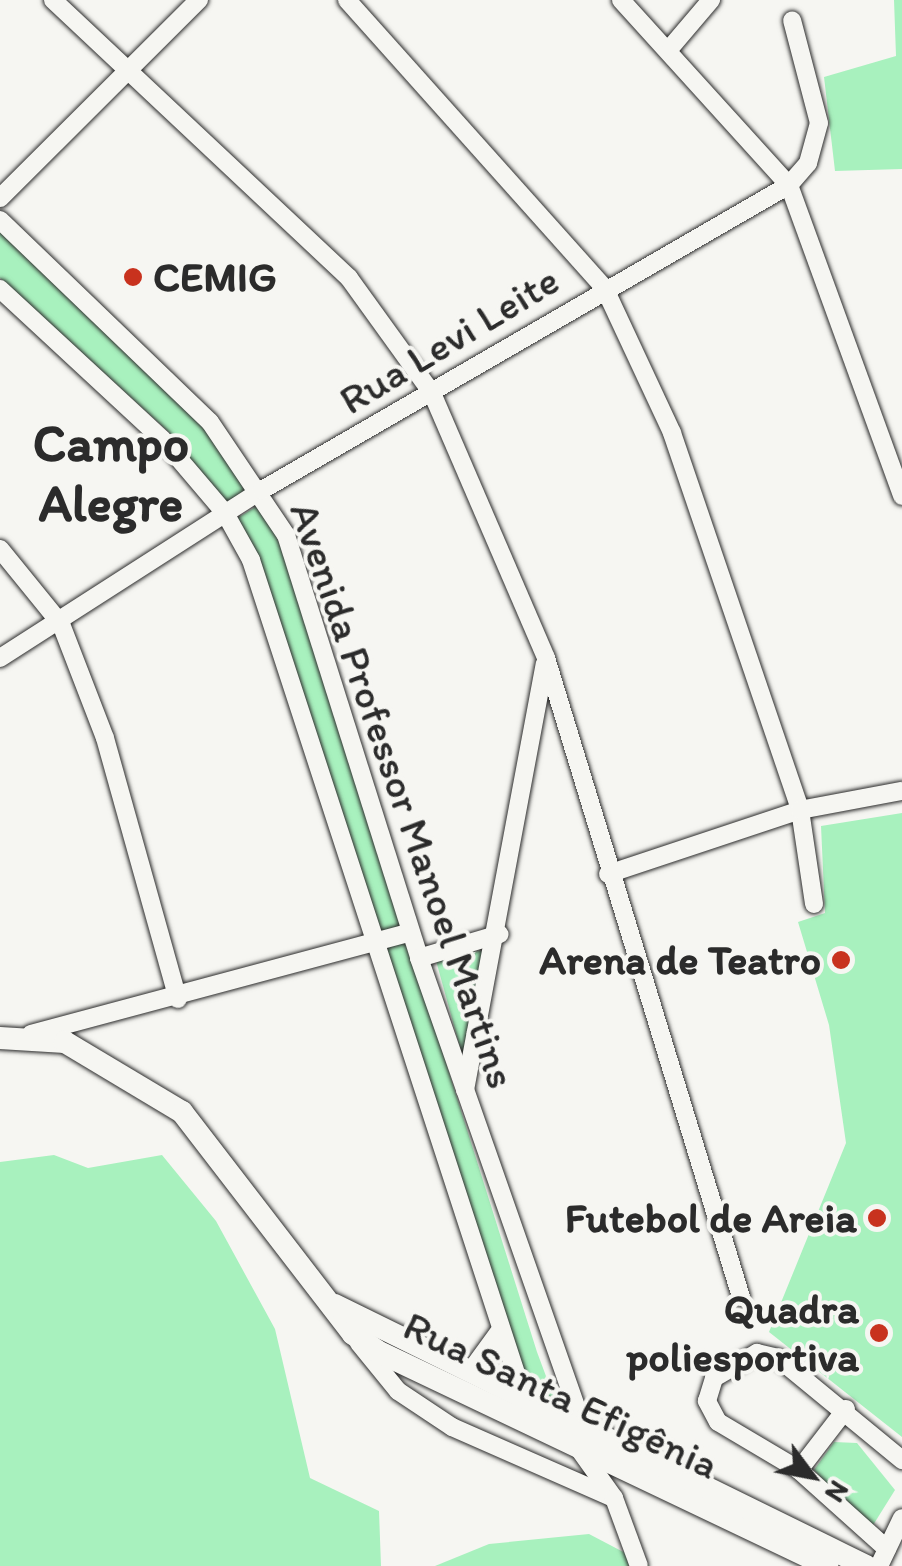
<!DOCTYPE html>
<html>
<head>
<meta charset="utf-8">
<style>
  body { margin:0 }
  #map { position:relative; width:902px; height:1566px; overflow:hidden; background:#f6f6f2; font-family:Itim,sans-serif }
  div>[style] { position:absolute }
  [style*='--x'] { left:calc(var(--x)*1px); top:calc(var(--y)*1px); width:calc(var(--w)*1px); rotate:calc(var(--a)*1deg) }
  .green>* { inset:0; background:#a8f1be }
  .roads { filter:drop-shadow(0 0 2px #2b2b2b) drop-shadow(0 0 2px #2b2b2b) }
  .minor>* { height:18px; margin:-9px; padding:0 9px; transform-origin:9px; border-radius:9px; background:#f6f6f2 }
  .major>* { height:22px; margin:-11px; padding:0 11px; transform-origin:11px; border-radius:11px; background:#f6f6f2 }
  .dots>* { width:28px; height:28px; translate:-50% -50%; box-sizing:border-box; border:5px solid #f6f6f2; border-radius:50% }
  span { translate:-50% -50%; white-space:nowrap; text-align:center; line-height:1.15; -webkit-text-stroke:8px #f6f6f2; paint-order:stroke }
  .poi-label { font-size:42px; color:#2b2b2b; font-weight:700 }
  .left { translate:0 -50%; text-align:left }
  .right { translate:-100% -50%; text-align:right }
  .street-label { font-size:42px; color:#2b2b2b }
  .district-label { font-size:52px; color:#2b2b2b; font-weight:700 }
  .north { position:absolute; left:762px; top:1426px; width:100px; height:100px; -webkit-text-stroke:8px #f6f6f2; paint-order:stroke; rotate:122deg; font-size:28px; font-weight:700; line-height:40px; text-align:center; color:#2b2b2b }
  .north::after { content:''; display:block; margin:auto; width:35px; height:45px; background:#2b2b2b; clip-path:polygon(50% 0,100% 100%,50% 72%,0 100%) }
</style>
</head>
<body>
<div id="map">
  <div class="green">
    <div style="clip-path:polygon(894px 0,902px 0,902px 169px,835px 171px,824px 77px,896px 56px)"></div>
    <div style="clip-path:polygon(0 223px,197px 419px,250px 491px,224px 506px,172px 435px,0 278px)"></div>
    <div style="clip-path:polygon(260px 504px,300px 585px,410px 928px,382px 935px,231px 522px)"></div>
    <div style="clip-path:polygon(902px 813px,902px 1437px,769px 1332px,846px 1143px,829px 1025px,798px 922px,825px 913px,821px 826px)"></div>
    <div style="clip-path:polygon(407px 939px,537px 1352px,556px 1403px,531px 1391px,379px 947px)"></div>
    <div style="clip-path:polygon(487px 950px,464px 1062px,435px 957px)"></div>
    <div style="clip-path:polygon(54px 1155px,88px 1168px,162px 1155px,216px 1221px,275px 1329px,310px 1478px,379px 1511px,381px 1566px,0 1566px,0 1162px)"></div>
    <div style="clip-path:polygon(834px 1442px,857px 1443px,895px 1490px,870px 1530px,814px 1470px)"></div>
    <div style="clip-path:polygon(589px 1534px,650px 1566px,435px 1566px,489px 1544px)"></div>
  </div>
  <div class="roads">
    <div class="minor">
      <div style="--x:53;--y:0;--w:406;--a:43.2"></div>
      <div style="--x:349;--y:278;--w:142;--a:54.2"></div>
      <div style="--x:432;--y:393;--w:288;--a:66.7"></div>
      <div style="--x:546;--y:658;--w:668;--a:73.03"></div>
      <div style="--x:347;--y:0;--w:387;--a:48.2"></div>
      <div style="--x:605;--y:289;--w:159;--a:65"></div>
      <div style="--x:672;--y:433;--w:398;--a:71.2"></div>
      <div style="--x:800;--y:810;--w:95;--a:81.5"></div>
      <div style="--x:621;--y:0;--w:250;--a:47.8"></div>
      <div style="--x:789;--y:185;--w:331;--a:70"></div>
      <div style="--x:671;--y:47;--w:62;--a:-49.6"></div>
      <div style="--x:0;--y:198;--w:281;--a:-44.9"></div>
      <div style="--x:0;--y:220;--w:291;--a:43.9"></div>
      <div style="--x:210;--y:422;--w:136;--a:56.1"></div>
      <div style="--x:286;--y:535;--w:443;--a:72.5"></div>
      <div style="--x:419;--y:958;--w:491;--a:70.7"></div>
      <div style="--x:0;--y:289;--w:221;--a:42.8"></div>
      <div style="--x:162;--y:439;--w:97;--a:49.6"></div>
      <div style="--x:225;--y:513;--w:54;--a:61"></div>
      <div style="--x:251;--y:560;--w:888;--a:71.95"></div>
      <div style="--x:0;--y:549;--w:97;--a:50.9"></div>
      <div style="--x:61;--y:624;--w:122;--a:68.9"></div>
      <div style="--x:105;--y:738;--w:271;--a:74.4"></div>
      <div style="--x:0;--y:658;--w:311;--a:-32.7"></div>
      <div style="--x:262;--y:490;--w:609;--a:-30.06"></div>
      <div style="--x:789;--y:185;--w:29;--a:-49"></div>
      <div style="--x:808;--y:163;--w:41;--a:-74.6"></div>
      <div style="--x:819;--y:123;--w:106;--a:-104.7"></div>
      <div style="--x:608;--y:874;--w:202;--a:-18.4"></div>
      <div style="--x:800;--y:810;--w:104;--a:-10.6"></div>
      <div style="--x:419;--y:958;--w:84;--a:-16.5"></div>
      <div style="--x:31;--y:1034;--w:393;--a:-15"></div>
      <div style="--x:465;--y:1090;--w:434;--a:-79.4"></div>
      <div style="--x:359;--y:1343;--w:62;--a:50.9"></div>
      <div style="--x:398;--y:1391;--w:65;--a:33.7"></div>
      <div style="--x:452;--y:1427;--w:177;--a:23.7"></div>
      <div style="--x:579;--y:1449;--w:60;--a:54.5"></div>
      <div style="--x:614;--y:1498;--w:72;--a:69.8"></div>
      <div style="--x:799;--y:1470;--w:77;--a:-52.4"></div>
      <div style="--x:887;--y:1549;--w:118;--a:-138.1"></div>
      <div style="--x:799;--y:1470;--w:94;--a:-149.3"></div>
      <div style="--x:718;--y:1422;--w:24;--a:-118"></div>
      <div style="--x:707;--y:1401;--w:24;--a:-73"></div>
      <div style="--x:714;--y:1378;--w:50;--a:-30.2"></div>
      <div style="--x:757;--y:1353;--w:22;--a:13"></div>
      <div style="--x:778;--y:1358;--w:161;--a:39.4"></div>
      <div style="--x:879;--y:1566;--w:53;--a:-64.4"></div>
    </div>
    <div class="major">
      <div style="--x:0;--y:1038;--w:65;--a:3.5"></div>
      <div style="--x:65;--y:1042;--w:136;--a:30.9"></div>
      <div style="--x:182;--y:1112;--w:280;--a:52.4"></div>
      <div style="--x:353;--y:1334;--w:29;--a:35"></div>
      <div style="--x:377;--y:1351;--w:499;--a:25.5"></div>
      <div style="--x:335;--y:1305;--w:592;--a:26.18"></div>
      <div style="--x:473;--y:1371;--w:46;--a:-53.9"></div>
    </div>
  </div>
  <div class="dots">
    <div style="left:133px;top:277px;background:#c8321e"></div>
    <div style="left:841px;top:960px;background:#c8321e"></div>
    <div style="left:877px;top:1218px;background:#c8321e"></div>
    <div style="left:879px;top:1333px;background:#c8321e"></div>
  </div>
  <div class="poi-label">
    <span class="left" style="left:153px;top:277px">CEMIG</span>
    <span class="right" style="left:821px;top:960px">Arena de Teatro</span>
    <span class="right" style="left:857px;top:1218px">Futebol de Areia</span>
    <span class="right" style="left:859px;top:1333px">Quadra<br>poliesportiva</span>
  </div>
  <div class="street-label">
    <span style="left:449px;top:340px;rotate:-31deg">Rua Levi Leite</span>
    <span style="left:403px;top:795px;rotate:71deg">Avenida Professor Manoel Martins</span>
    <span style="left:561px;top:1395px;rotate:25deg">Rua Santa Efigênia</span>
  </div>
  <div class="district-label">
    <span style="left:111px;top:474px">Campo<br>Alegre</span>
  </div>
  <div class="north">N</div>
</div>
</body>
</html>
